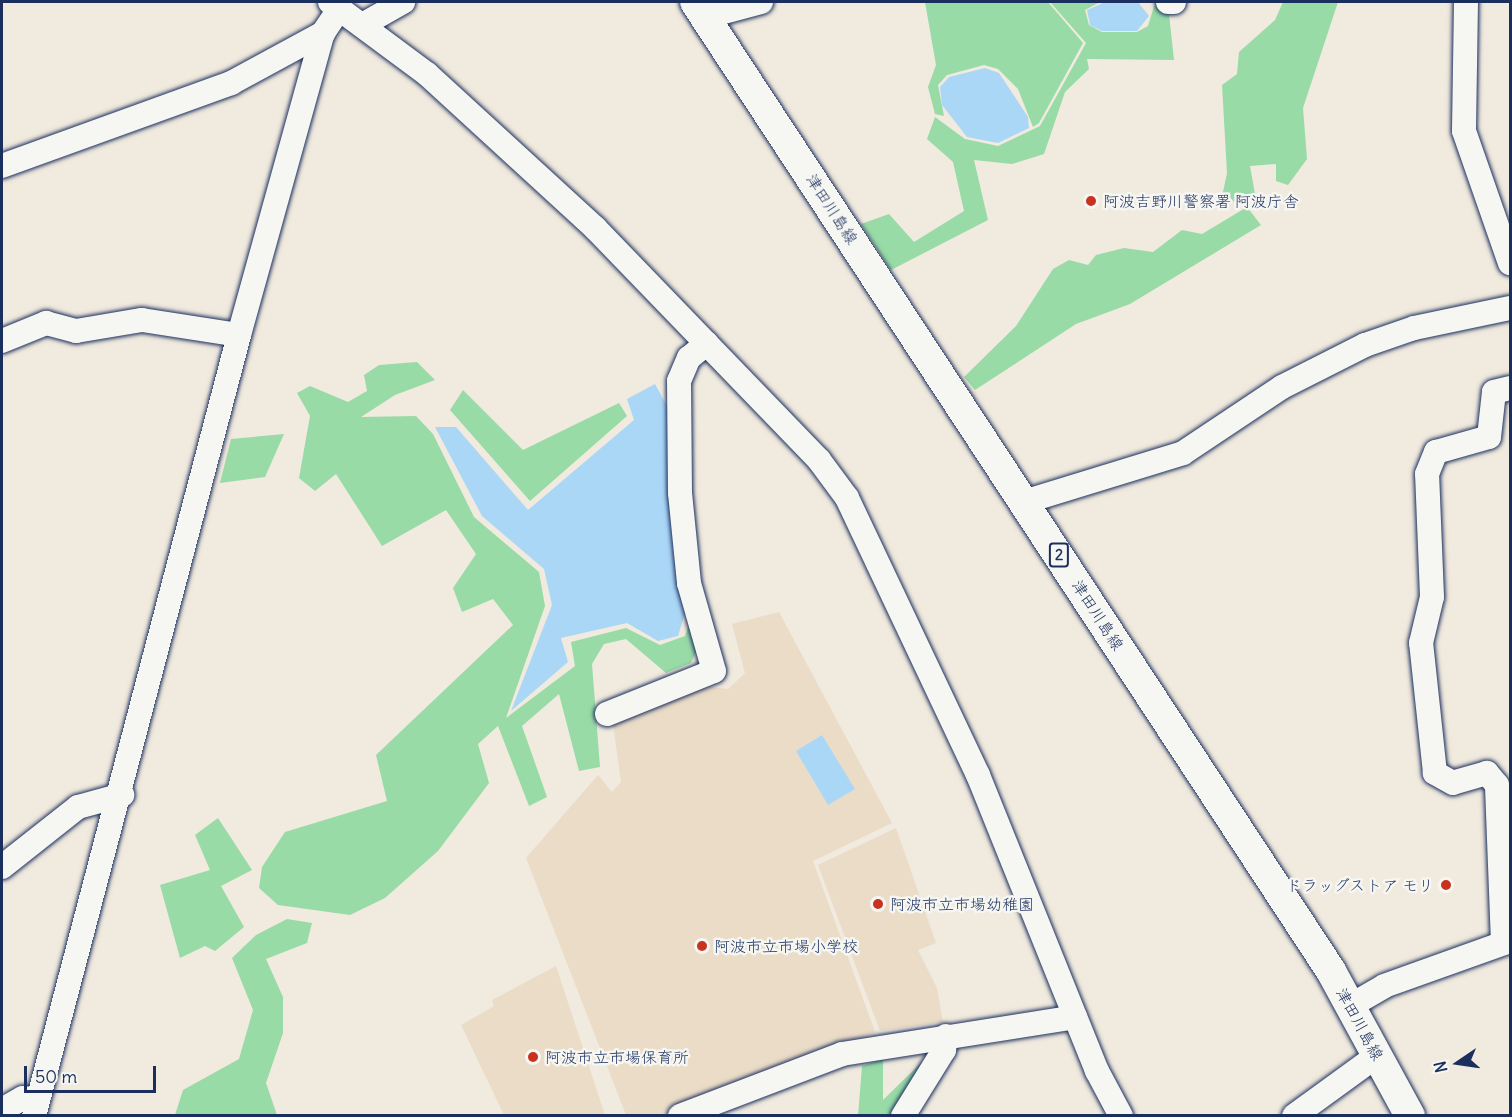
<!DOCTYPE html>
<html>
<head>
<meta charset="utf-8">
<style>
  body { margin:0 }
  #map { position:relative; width:1512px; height:1117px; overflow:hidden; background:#f1eade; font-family:Delius,"Klee One",sans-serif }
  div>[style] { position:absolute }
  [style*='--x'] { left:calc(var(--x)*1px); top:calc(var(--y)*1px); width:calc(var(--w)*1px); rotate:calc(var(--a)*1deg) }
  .built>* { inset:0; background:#ebdcc7 }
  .green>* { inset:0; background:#98dba6 }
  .water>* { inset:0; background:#abd7f7 }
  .roads { filter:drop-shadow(0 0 2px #1b2f5e) drop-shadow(0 0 2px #1b2f5e) }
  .minor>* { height:24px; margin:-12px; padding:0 12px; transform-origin:12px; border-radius:12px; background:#f6f6f2 }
  .major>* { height:30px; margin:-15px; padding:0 15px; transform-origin:15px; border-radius:15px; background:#f6f6f2 }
  .dots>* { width:16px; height:16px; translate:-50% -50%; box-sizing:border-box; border:3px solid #f6f6f2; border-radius:50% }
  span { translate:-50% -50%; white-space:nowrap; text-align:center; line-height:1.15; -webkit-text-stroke:5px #f6f6f2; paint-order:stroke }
  .shield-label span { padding:2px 4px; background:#f6f6f2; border:2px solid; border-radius:4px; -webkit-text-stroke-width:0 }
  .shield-label { font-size:15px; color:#1b2f5e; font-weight:700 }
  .poi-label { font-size:16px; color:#1b2f5e }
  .left { translate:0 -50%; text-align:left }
  .right { translate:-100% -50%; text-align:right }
  .street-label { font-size:16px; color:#1b2f5e }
  .frame { position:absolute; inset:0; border:3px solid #1b2f5e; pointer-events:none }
  .north { position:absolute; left:1428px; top:1033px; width:60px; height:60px; -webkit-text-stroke:4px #f6f6f2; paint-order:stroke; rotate:257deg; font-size:16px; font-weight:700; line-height:24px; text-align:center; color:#1b2f5e }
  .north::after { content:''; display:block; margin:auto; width:21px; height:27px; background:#1b2f5e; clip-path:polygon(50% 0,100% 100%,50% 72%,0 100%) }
  .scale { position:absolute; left:24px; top:1066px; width:132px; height:27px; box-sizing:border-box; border:3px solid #1b2f5e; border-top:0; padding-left:8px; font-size:18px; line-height:21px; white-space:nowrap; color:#1b2f5e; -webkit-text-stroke:4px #f6f6f2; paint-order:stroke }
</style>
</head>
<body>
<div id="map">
  <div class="built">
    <div style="clip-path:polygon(779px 612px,892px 823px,813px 861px,875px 1032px,664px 1115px,626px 1115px,526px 858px,598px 775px,612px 792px,621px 782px,613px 724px,703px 686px,728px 689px,745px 673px,732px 624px)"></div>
    <div style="clip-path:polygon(896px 828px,936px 943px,918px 950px,937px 988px,943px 1022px,880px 1031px,818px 865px)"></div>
    <div style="clip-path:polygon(556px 966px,605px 1115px,504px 1115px,461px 1025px,494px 1006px,492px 1000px)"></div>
  </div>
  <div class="green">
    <div style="clip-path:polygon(925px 2px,1048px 2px,1083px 43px,1039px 123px,1033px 127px,1018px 89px,998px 69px,984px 65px,947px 75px,938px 85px,944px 116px,935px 114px,928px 87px,936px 65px)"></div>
    <div style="clip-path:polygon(1050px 2px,1100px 2px,1085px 10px,1089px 25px,1102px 32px,1137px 32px,1148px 26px,1154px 6px,1168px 5px,1174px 60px,1087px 59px,1089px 69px,1065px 92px,1044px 154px,1012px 164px,974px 160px,988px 220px,891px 270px,861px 224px,889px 214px,914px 242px,964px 211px,953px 162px,927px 139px,935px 117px,965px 139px,998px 146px,1040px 126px,1086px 43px)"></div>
    <div style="clip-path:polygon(1283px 2px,1338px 2px,1303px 108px,1307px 159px,1288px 185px,1276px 181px,1276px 164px,1250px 166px,1255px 194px,1220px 206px,1227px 173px,1222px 85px,1237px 74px,1239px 52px,1275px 20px)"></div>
    <div style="clip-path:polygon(1247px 207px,1261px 225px,1130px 304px,1076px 324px,975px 390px,964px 377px,1016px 326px,1053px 269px,1069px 260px,1088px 265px,1096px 255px,1124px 248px,1153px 252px,1182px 230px,1202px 234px)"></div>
    <div style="clip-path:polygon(417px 362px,435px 380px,395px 395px,361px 417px,416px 416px,433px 434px,474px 517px,539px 572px,545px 606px,506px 718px,575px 666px,571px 642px,626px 628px,660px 645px,685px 636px,692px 616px,699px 645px,691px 663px,666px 673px,626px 639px,604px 644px,592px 664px,600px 767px,579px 771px,559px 694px,522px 726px,547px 797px,529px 806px,498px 726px,478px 744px,489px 783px,438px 851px,385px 898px,350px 915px,278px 905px,259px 888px,262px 867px,285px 832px,387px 801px,376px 755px,513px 625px,493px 599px,462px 612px,453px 588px,476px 554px,446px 510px,382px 546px,336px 474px,315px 491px,299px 478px,310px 416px,297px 393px,310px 386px,348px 402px,367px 391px,364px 375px,379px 365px)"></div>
    <div style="clip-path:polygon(463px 390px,523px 450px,619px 403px,627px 416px,530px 501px,450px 410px)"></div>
    <div style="clip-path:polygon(284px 434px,265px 477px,220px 483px,231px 439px)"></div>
    <div style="clip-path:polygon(218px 818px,252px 870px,221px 886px,244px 927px,215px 951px,205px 946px,180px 958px,160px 885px,210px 870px,195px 835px)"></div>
    <div style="clip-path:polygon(287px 919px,312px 923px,307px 943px,266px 959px,283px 997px,283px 1033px,266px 1083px,277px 1115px,175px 1115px,183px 1090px,239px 1059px,253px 1010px,232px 958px,256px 935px)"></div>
    <div style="clip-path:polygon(932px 1052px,896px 1115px,858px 1116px,862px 1066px,883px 1059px,883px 1100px)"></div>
  </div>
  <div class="water">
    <div style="clip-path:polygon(1138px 2px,1149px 16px,1137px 31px,1102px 31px,1090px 25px,1087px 10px,1103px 3px)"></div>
    <div style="clip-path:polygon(985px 68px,999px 73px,1028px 117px,1029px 128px,998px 143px,967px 137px,942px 105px,940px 87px,949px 77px)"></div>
    <div style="clip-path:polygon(655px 384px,671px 413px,685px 613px,678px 636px,658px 641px,627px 623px,561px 638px,568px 662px,511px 711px,552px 605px,544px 569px,482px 516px,435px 427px,456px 427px,528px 510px,634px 420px,627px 399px)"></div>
    <div style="clip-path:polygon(822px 735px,855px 789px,828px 805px,796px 751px)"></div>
  </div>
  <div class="roads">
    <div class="minor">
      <div style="--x:330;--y:2;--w:121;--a:36.6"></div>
      <div style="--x:427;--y:74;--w:228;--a:42.5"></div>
      <div style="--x:595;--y:228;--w:322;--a:46"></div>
      <div style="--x:819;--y:460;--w:47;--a:53.6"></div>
      <div style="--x:847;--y:498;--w:306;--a:64.7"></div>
      <div style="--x:978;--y:775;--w:319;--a:68.1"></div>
      <div style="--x:1097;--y:1071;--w:51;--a:61.9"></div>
      <div style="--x:1168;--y:2;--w:6;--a:0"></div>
      <div style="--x:1466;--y:2;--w:129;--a:90.9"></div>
      <div style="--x:1464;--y:131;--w:140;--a:70.8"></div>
      <div style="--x:705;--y:17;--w:58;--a:-15"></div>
      <div style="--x:364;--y:24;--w:45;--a:-29.4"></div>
      <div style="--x:2;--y:166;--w:244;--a:-19.9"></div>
      <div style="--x:231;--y:83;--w:105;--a:-28.5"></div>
      <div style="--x:2;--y:341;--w:48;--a:-22.2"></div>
      <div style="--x:46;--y:323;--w:31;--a:15"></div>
      <div style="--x:76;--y:331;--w:67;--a:-9.5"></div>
      <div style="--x:142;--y:320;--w:98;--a:8.8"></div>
      <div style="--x:1024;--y:502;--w:166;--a:-17.1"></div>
      <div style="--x:1183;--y:453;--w:119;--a:-33.7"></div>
      <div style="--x:1282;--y:387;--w:93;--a:-26.8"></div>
      <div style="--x:1365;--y:345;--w:52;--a:-19.1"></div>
      <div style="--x:1414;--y:328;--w:98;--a:-11.8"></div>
      <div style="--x:607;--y:714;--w:115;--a:-21.9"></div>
      <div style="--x:714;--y:671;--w:91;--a:-105.9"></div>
      <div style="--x:689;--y:583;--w:90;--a:-95.7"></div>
      <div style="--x:680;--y:493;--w:112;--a:-90.5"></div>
      <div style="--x:679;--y:381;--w:25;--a:-67"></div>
      <div style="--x:689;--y:358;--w:23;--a:-40"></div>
      <div style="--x:2;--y:867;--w:97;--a:-38.3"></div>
      <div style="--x:78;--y:807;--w:46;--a:-15.3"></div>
      <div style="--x:1503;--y:943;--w:158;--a:-92.2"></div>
      <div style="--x:1497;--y:785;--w:16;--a:-130"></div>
      <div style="--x:1487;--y:773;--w:35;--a:164"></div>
      <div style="--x:1453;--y:783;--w:21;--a:-151"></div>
      <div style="--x:1435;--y:773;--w:131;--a:-96.1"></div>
      <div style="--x:1421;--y:643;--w:47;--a:-76.6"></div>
      <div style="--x:1432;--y:597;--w:123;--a:-92.3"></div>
      <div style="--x:1427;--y:474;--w:24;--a:-68"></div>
      <div style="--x:1436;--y:452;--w:55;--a:-15.8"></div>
      <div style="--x:1489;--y:437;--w:45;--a:-83.7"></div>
      <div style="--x:1494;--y:392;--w:16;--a:-14"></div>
      <div style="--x:1350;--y:1006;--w:39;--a:-30"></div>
      <div style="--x:1384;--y:986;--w:134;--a:-19.7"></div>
      <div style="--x:2;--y:1110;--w:24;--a:-30"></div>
      <div style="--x:23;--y:1098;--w:15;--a:8"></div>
      <div style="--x:34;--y:1116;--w:807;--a:-75.29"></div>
      <div style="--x:239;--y:335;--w:313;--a:-74.5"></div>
      <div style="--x:323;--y:33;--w:30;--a:-56"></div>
      <div style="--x:680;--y:1116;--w:173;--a:-20.9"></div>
      <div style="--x:842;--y:1054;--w:236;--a:-9"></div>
      <div style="--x:903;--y:1116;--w:78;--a:-58.2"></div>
      <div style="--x:944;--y:1050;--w:14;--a:-82"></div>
      <div style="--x:1294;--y:1116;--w:104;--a:-36"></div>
    </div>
    <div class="major">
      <div style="--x:695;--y:2;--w:1159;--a:56.72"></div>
      <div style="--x:1331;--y:971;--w:165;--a:61.4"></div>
    </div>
  </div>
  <div class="dots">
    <div style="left:1091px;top:201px;background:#c8321e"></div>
    <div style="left:1446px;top:885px;background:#c8321e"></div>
    <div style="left:878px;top:904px;background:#c8321e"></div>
    <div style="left:702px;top:946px;background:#c8321e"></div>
    <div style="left:533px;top:1057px;background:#c8321e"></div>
  </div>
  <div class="shield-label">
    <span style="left:1059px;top:555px">2</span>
  </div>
  <div class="poi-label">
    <span class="left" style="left:1103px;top:201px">阿波吉野川警察署 阿波庁舎</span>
    <span class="right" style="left:1434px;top:885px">ドラッグストア モリ</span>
    <span class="left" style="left:890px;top:904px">阿波市立市場幼稚園</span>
    <span class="left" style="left:714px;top:946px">阿波市立市場小学校</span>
    <span class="left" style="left:545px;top:1057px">阿波市立市場保育所</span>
  </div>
  <div class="street-label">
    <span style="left:832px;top:209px;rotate:57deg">津田川島線</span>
    <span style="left:1098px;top:615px;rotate:57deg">津田川島線</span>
    <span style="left:1360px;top:1024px;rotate:61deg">津田川島線</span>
  </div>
  <div class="frame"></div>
  <div class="north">N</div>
  <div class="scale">50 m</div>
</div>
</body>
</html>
